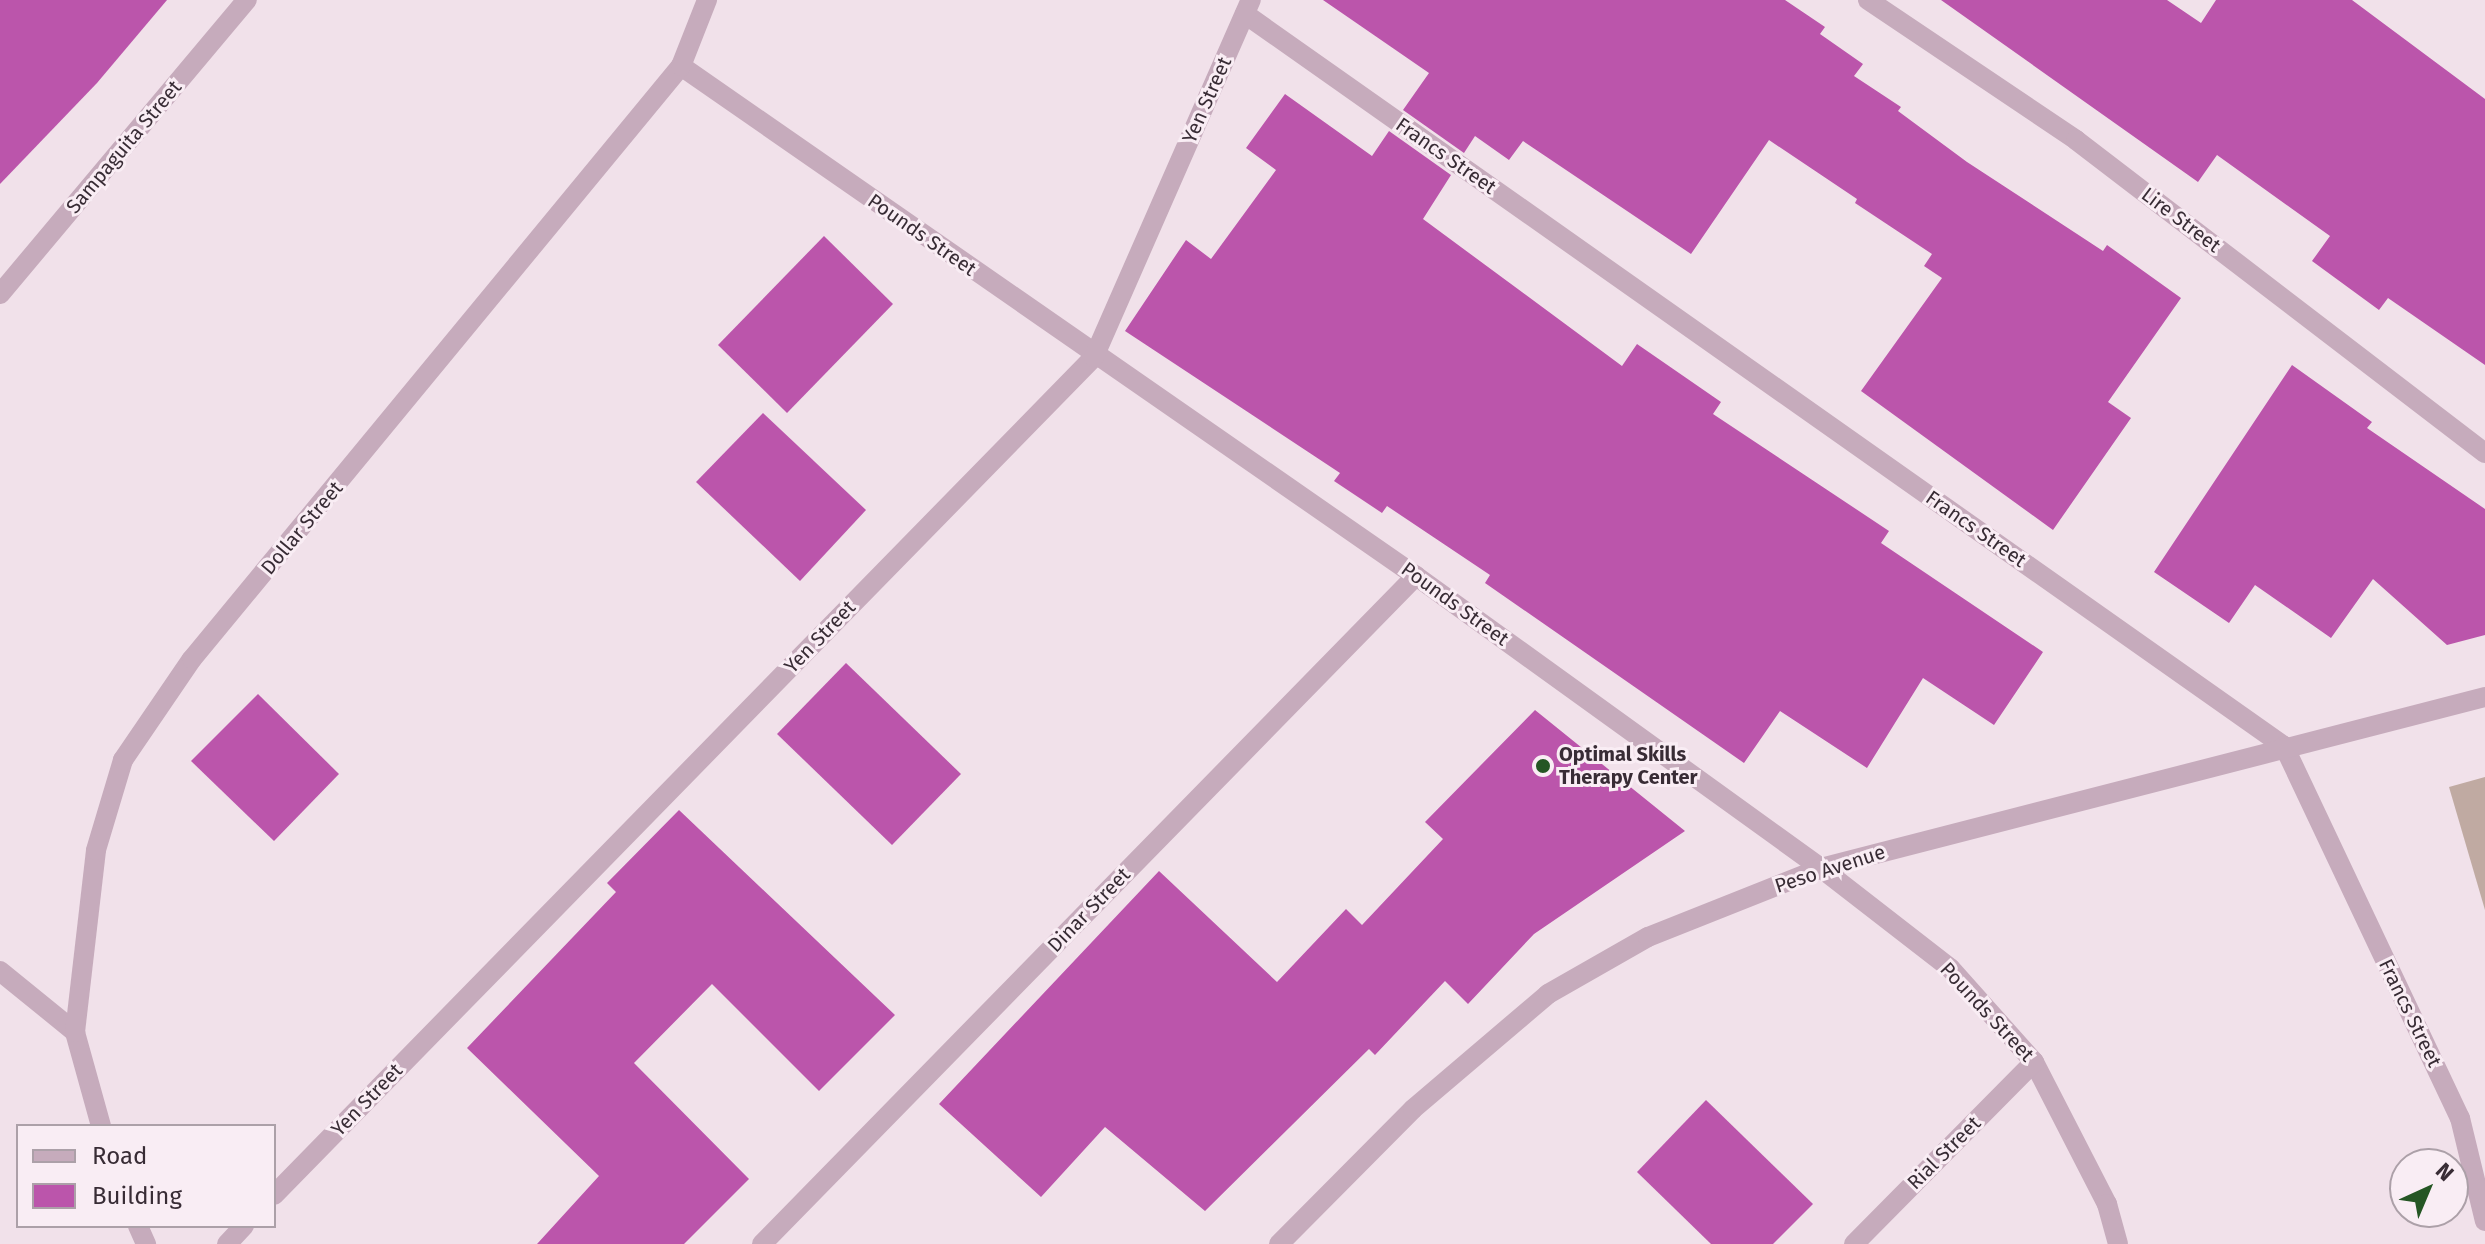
<!DOCTYPE html>
<html>
<head>
<meta charset="utf-8">
<style>
  body { margin:0 }
  #map { position:relative; width:2485px; height:1244px; overflow:hidden; background:#f1e1ea; font-family:"Fira Sans",sans-serif }
  div>[style] { position:absolute }
  [style*='--x'] { left:calc(var(--x)*1px); top:calc(var(--y)*1px); width:calc(var(--w)*1px); rotate:calc(var(--a)*1deg) }
  .green>* { inset:0; background:#c0aaa2 }
  .building>* { inset:0; background:#bb55ab }
  .minor>* { height:20px; margin:-10px; padding:0 10px; transform-origin:10px; border-radius:10px; background:#c6abbc }
  .tertiary>* { height:20px; margin:-10px; padding:0 10px; transform-origin:10px; border-radius:10px; background:#c6abbc }
  .dots>* { width:22px; height:22px; translate:-50% -50%; box-sizing:border-box; border:4px solid #f9edf4; border-radius:50% }
  span { translate:-50% -50%; white-space:nowrap; text-align:center; line-height:1.15; -webkit-text-stroke:6px #f9edf4; paint-order:stroke }
  .street-label { font-size:20px; color:#382c35 }
  .poi-label { font-size:20px; color:#382c35; font-weight:700 }
  .left { translate:0 -50%; text-align:left }
  .legend { position:absolute; left:16px; top:1124px; width:260px; height:104px; box-sizing:border-box; background:#f9edf4; border:2px solid #aca0a8; margin:0; padding:10px 14px; list-style:none; font-size:24px; color:#382c35 }
  .legend li { display:flex; align-items:center; gap:16px; height:40px }
  .legend b { width:40px; border:2px solid #aca0a8 }
  .north { position:absolute; left:2389px; top:1148px; width:80px; height:80px; box-sizing:border-box; background:#f9edf4; border:2px solid #aca0a8; border-radius:50%; rotate:44deg; font-size:22px; font-weight:700; line-height:32px; text-align:center; color:#382c35 }
  .north::after { content:''; display:block; margin:auto; width:28px; height:36px; background:#255624; clip-path:polygon(50% 0,100% 100%,50% 72%,0 100%) }
</style>
</head>
<body>
<div id="map">
  <div class="green">
    <div style="clip-path:polygon(2485px 777px,2485px 910px,2449px 787px)"></div>
  </div>
  <div class="building">
    <div style="clip-path:polygon(0 0,167px 0,97px 83px,0 184px)"></div>
    <div style="clip-path:polygon(1323px 0,1785px 0,1825px 27px,1820px 34px,1863px 64px,1854px 76px,1901px 107px,1898px 111px,1967px 162px,2103px 251px,2107px 245px,2181px 298px,2108px 402px,2131px 418px,2053px 530px,1861px 391px,1942px 278px,1924px 266px,1932px 254px,1855px 203px,1857px 199px,1769px 140px,1691px 254px,1523px 141px,1509px 160px,1475px 136px,1464px 153px,1403px 110px,1429px 73px)"></div>
    <div style="clip-path:polygon(1941px 0,2167px 0,2201px 23px,2216px 0,2352px 0,2485px 99px,2485px 365px,2388px 298px,2379px 310px,2312px 261px,2330px 236px,2217px 155px,2198px 182px)"></div>
    <div style="clip-path:polygon(1285px 94px,1372px 156px,1389px 131px,1451px 175px,1423px 219px,1622px 366px,1637px 344px,1721px 402px,1713px 414px,1889px 531px,1881px 543px,2043px 652px,1994px 725px,1923px 678px,1867px 768px,1780px 711px,1744px 763px,1485px 583px,1490px 575px,1387px 506px,1382px 513px,1334px 481px,1340px 473px,1125px 331px,1186px 240px,1211px 259px,1276px 170px,1246px 148px)"></div>
    <div style="clip-path:polygon(824px 236px,893px 304px,787px 413px,718px 345px)"></div>
    <div style="clip-path:polygon(2292px 365px,2372px 422px,2367px 428px,2485px 509px,2485px 635px,2447px 645px,2373px 579px,2331px 638px,2255px 585px,2229px 623px,2154px 572px)"></div>
    <div style="clip-path:polygon(763px 413px,866px 510px,800px 581px,696px 482px)"></div>
    <div style="clip-path:polygon(846px 663px,961px 774px,892px 845px,777px 734px)"></div>
    <div style="clip-path:polygon(258px 694px,339px 774px,274px 841px,191px 761px)"></div>
    <div style="clip-path:polygon(1535px 710px,1685px 831px,1534px 934px,1468px 1004px,1445px 981px,1375px 1055px,1369px 1049px,1205px 1211px,1105px 1127px,1041px 1197px,939px 1104px,1159px 871px,1277px 982px,1346px 909px,1362px 925px,1443px 839px,1425px 822px)"></div>
    <div style="clip-path:polygon(679px 810px,895px 1015px,819px 1091px,712px 984px,634px 1063px,749px 1179px,684px 1244px,537px 1244px,599px 1176px,467px 1048px,616px 892px,607px 883px)"></div>
    <div style="clip-path:polygon(1706px 1100px,1813px 1204px,1773px 1244px,1711px 1244px,1637px 1172px)"></div>
  </div>
  <div class="minor">
    <div style="--x:1868;--y:0;--w:251;--a:33.9"></div>
    <div style="--x:2076;--y:140;--w:515;--a:37.43"></div>
    <div style="--x:1245;--y:14;--w:1271;--a:35.17"></div>
    <div style="--x:2284;--y:746;--w:412;--a:64.7"></div>
    <div style="--x:2460;--y:1118;--w:106;--a:76.4"></div>
    <div style="--x:681;--y:66;--w:895;--a:34.76"></div>
    <div style="--x:1416;--y:576;--w:499;--a:35.8"></div>
    <div style="--x:1821;--y:868;--w:163;--a:37.8"></div>
    <div style="--x:1950;--y:968;--w:126;--a:48.2"></div>
    <div style="--x:2034;--y:1062;--w:160;--a:62.8"></div>
    <div style="--x:2107;--y:1204;--w:41;--a:74.6"></div>
    <div style="--x:0;--y:294;--w:384;--a:-50"></div>
    <div style="--x:0;--y:971;--w:97;--a:39.1"></div>
    <div style="--x:101;--y:1126;--w:98;--a:-105.5"></div>
    <div style="--x:75;--y:1032;--w:183;--a:-83.4"></div>
    <div style="--x:96;--y:850;--w:94;--a:-73.3"></div>
    <div style="--x:123;--y:760;--w:122;--a:-55.7"></div>
    <div style="--x:192;--y:659;--w:769;--a:-50.49"></div>
    <div style="--x:681;--y:66;--w:71;--a:-68.5"></div>
    <div style="--x:274;--y:1195;--w:1172;--a:-45.62"></div>
    <div style="--x:1094;--y:357;--w:390;--a:-66.3"></div>
    <div style="--x:138;--y:1226;--w:20;--a:66"></div>
    <div style="--x:227;--y:1244;--w:25;--a:-47"></div>
    <div style="--x:762;--y:1244;--w:935;--a:-45.61"></div>
    <div style="--x:1854;--y:1244;--w:256;--a:-45.3"></div>
  </div>
  <div class="tertiary">
    <div style="--x:1279;--y:1244;--w:190;--a:-45.2"></div>
    <div style="--x:1413;--y:1109;--w:177;--a:-40.4"></div>
    <div style="--x:1548;--y:994;--w:115;--a:-29.7"></div>
    <div style="--x:1648;--y:937;--w:186;--a:-21.7"></div>
    <div style="--x:1821;--y:868;--w:686;--a:-14.44"></div>
  </div>
  <div class="dots">
    <div style="left:1543px;top:766px;background:#255624"></div>
  </div>
  <div class="street-label">
    <span style="left:1207px;top:100px;rotate:-66deg">Yen Street</span>
    <span style="left:124px;top:147px;rotate:-50deg">Sampaguita Street</span>
    <span style="left:1446px;top:156px;rotate:35deg">Francs Street</span>
    <span style="left:2181px;top:220px;rotate:37deg">Lire Street</span>
    <span style="left:922px;top:235px;rotate:35deg">Pounds Street</span>
    <span style="left:302px;top:528px;rotate:-50deg">Dollar Street</span>
    <span style="left:1976px;top:529px;rotate:35deg">Francs Street</span>
    <span style="left:1455px;top:604px;rotate:36deg">Pounds Street</span>
    <span style="left:820px;top:637px;rotate:-46deg">Yen Street</span>
    <span style="left:1830px;top:869px;rotate:-18deg">Peso Avenue</span>
    <span style="left:1089px;top:910px;rotate:-46deg">Dinar Street</span>
    <span style="left:1987px;top:1012px;rotate:47deg">Pounds Street</span>
    <span style="left:2410px;top:1013px;rotate:64deg">Francs Street</span>
    <span style="left:367px;top:1100px;rotate:-46deg">Yen Street</span>
    <span style="left:1944px;top:1153px;rotate:-45deg">Rial Street</span>
  </div>
  <div class="poi-label">
    <span class="left" style="left:1559px;top:766px">Optimal Skills<br>Therapy Center</span>
  </div>
  <ul class="legend">
  <li><b style="height:10px;background:#c6abbc"></b>Road</li>
  <li><b style="height:22px;background:#bb55ab"></b>Building</li>
  </ul>
  <div class="north">N</div>
</div>
</body>
</html>
